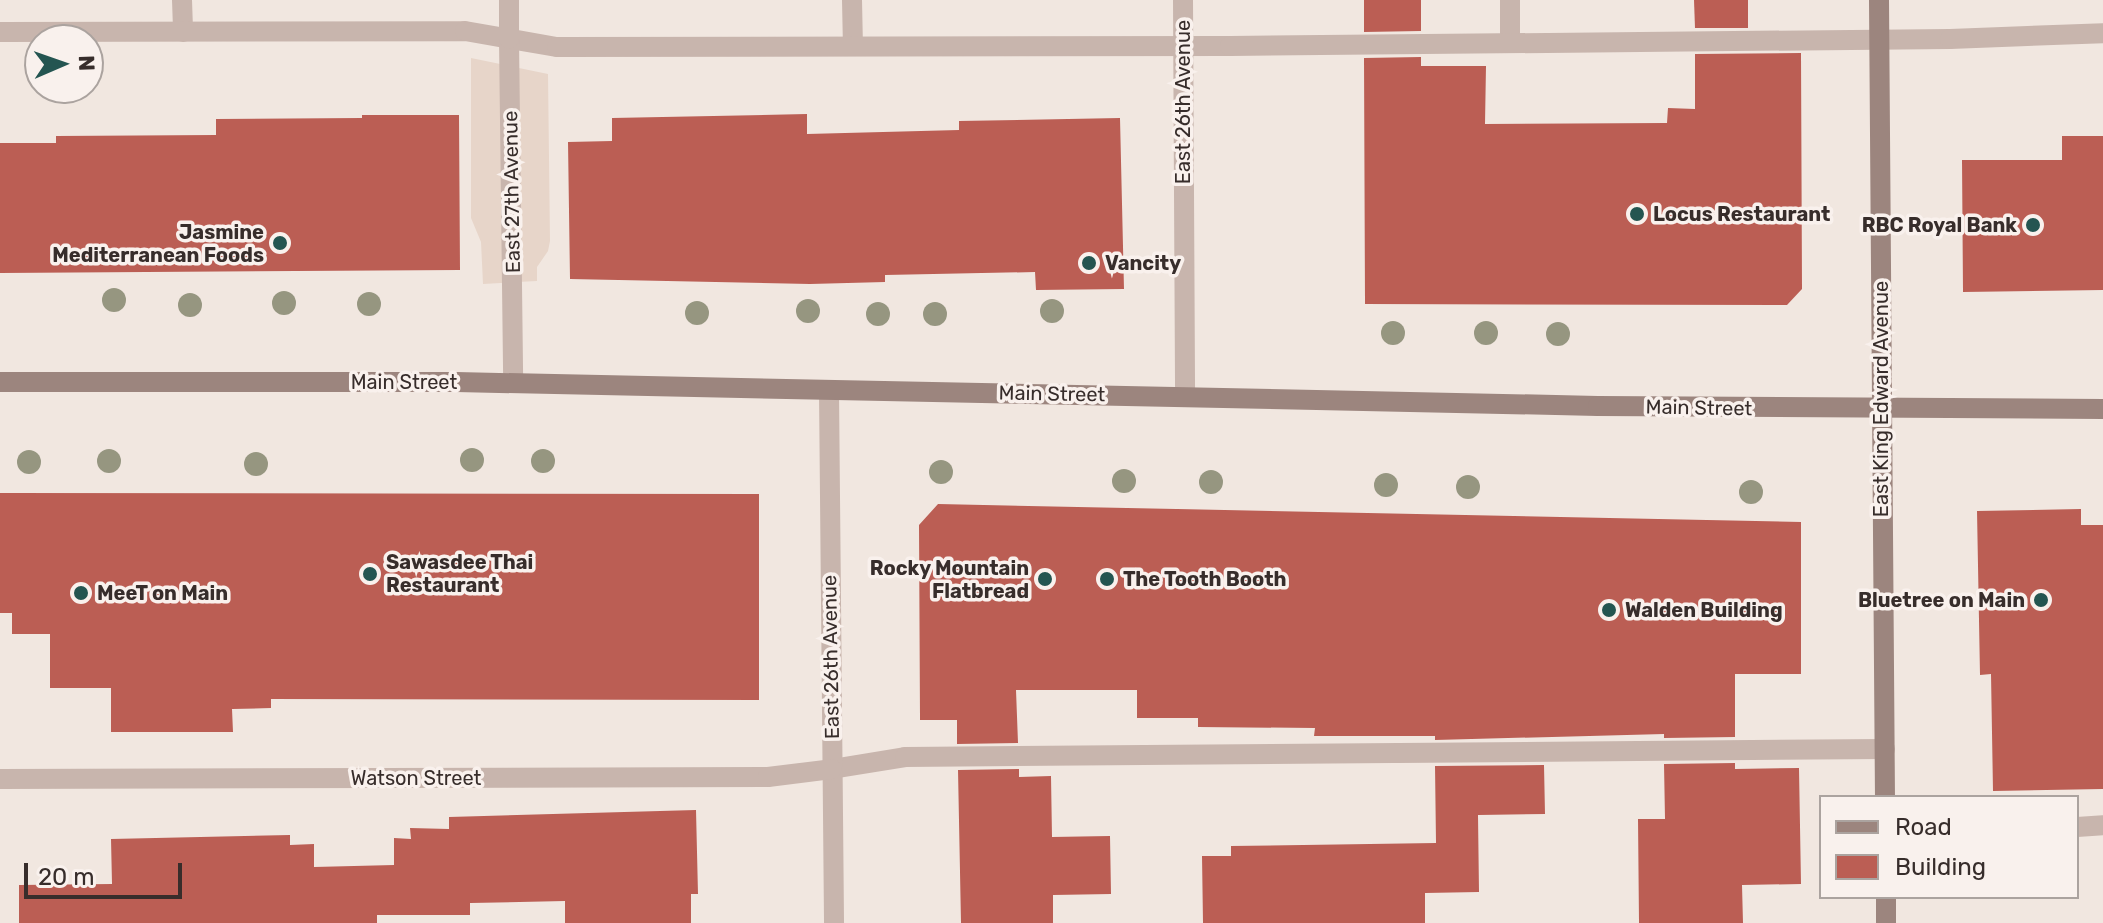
<!DOCTYPE html>
<html>
<head>
<meta charset="utf-8">
<style>
  body { margin:0 }
  #map { position:relative; width:2103px; height:923px; overflow:hidden; background:#f1e7e0; font-family:Rubik,sans-serif }
  div>[style] { position:absolute }
  [style*='--x'] { left:calc(var(--x)*1px); top:calc(var(--y)*1px); width:calc(var(--w)*1px); rotate:calc(var(--a)*1deg) }
  .plaza>* { inset:0; background:#e7d5c9 }
  .building>* { inset:0; background:#bb5e54 }
  .service>* { height:20px; margin:-10px; padding:0 10px; transform-origin:10px; border-radius:10px; background:#c8b5ad }
  .pedestrian>* { height:20px; margin:-10px; padding:0 10px; transform-origin:10px; border-radius:10px; background:#c8b5ad }
  .minor>* { height:20px; margin:-10px; padding:0 10px; transform-origin:10px; border-radius:10px; background:#c8b5ad }
  .secondary>* { height:20px; margin:-10px; padding:0 10px; transform-origin:10px; border-radius:10px; background:#9c857e }
  .trees>* { width:24px; height:24px; margin:-12px; border-radius:50%; background:#969680 }
  .dots>* { width:22px; height:22px; translate:-50% -50%; box-sizing:border-box; border:4px solid #f9f1ed; border-radius:50% }
  span { translate:-50% -50%; white-space:nowrap; text-align:center; line-height:1.15; -webkit-text-stroke:7px #f9f1ed; paint-order:stroke }
  .street-label { font-size:20px; color:#372d2b }
  .poi-label { font-size:20px; color:#372d2b; font-weight:700 }
  .left { translate:0 -50%; text-align:left }
  .right { translate:-100% -50%; text-align:right }
  .legend { position:absolute; left:1819px; top:795px; width:260px; height:104px; box-sizing:border-box; background:#f9f1ed; border:2px solid #aba39f; margin:0; padding:10px 14px; list-style:none; font-size:24px; color:#372d2b }
  .legend li { display:flex; align-items:center; gap:16px; height:40px }
  .legend b { width:40px; border:2px solid #aba39f }
  .north { position:absolute; left:24px; top:24px; width:80px; height:80px; box-sizing:border-box; background:#f9f1ed; border:2px solid #aba39f; border-radius:50%; rotate:88deg; font-size:22px; font-weight:700; line-height:32px; text-align:center; color:#372d2b }
  .north::after { content:''; display:block; margin:auto; width:28px; height:36px; background:#245551; clip-path:polygon(50% 0,100% 100%,50% 72%,0 100%) }
  .scale { position:absolute; left:24px; top:863px; width:158px; height:36px; box-sizing:border-box; border:4px solid #372d2b; border-top:0; padding-left:10px; font-size:24px; line-height:28px; white-space:nowrap; color:#372d2b; -webkit-text-stroke:6px #f9f1ed; paint-order:stroke }
</style>
</head>
<body>
<div id="map">
  <div class="plaza">
    <div style="clip-path:polygon(471px 58px,548px 74px,550px 241px,548px 251px,537px 267px,537px 281px,483px 284px,481px 242px,471px 218px)"></div>
  </div>
  <div class="building">
    <div style="clip-path:polygon(1364px 0,1421px 0,1421px 31px,1364px 32px)"></div>
    <div style="clip-path:polygon(1694px 0,1748px 0,1748px 28px,1695px 28px)"></div>
    <div style="clip-path:polygon(1801px 53px,1802px 289px,1787px 305px,1365px 304px,1364px 58px,1421px 57px,1421px 66px,1486px 66px,1485px 124px,1667px 123px,1668px 108px,1695px 109px,1695px 54px)"></div>
    <div style="clip-path:polygon(807px 114px,807px 134px,959px 130px,959px 121px,1120px 118px,1124px 289px,1036px 290px,1035px 272px,885px 275px,885px 282px,810px 284px,570px 279px,568px 142px,612px 141px,612px 118px)"></div>
    <div style="clip-path:polygon(362px 115px,459px 115px,460px 270px,0 273px,0 143px,56px 143px,56px 136px,216px 135px,216px 119px,362px 118px)"></div>
    <div style="clip-path:polygon(2062px 136px,2103px 136px,2103px 290px,1963px 292px,1962px 160px,2062px 160px)"></div>
    <div style="clip-path:polygon(0 493px,759px 494px,759px 700px,271px 699px,271px 708px,232px 709px,233px 732px,111px 732px,111px 688px,50px 688px,50px 634px,12px 634px,12px 613px,0 613px)"></div>
    <div style="clip-path:polygon(938px 504px,1801px 522px,1801px 674px,1735px 674px,1735px 737px,1664px 738px,1664px 734px,1435px 740px,1435px 736px,1314px 736px,1315px 728px,1198px 727px,1198px 718px,1137px 718px,1137px 690px,1016px 690px,1018px 743px,957px 744px,957px 720px,920px 720px,919px 525px)"></div>
    <div style="clip-path:polygon(2081px 509px,2081px 525px,2103px 525px,2103px 789px,1993px 791px,1991px 674px,1980px 675px,1977px 511px)"></div>
    <div style="clip-path:polygon(1735px 763px,1735px 769px,1799px 768px,1801px 884px,1742px 885px,1743px 923px,1639px 923px,1638px 819px,1665px 819px,1664px 764px)"></div>
    <div style="clip-path:polygon(1544px 765px,1545px 814px,1478px 815px,1479px 892px,1425px 893px,1425px 923px,1203px 923px,1202px 856px,1231px 856px,1231px 846px,1436px 843px,1435px 766px)"></div>
    <div style="clip-path:polygon(1019px 769px,1019px 777px,1051px 776px,1052px 837px,1110px 836px,1111px 894px,1053px 895px,1053px 923px,961px 923px,958px 770px)"></div>
    <div style="clip-path:polygon(696px 810px,698px 894px,691px 894px,691px 923px,565px 923px,565px 901px,470px 903px,470px 915px,377px 915px,377px 923px,19px 923px,19px 885px,112px 884px,111px 839px,290px 835px,290px 845px,314px 844px,314px 867px,394px 865px,394px 838px,411px 839px,410px 828px,449px 829px,449px 817px)"></div>
  </div>
  <div class="service">
    <div style="--x:182;--y:0;--w:32;--a:88"></div>
    <div style="--x:852;--y:0;--w:46;--a:88.8"></div>
    <div style="--x:1510;--y:0;--w:43;--a:90"></div>
    <div style="--x:0;--y:32;--w:465;--a:-0.1"></div>
    <div style="--x:465;--y:31;--w:93;--a:9.9"></div>
    <div style="--x:557;--y:47;--w:673;--a:-0.09"></div>
    <div style="--x:1230;--y:46;--w:720;--a:-0.56"></div>
    <div style="--x:1950;--y:39;--w:153;--a:-2.2"></div>
    <div style="--x:832;--y:769;--w:74;--a:-9.3"></div>
    <div style="--x:905;--y:757;--w:980;--a:-0.47"></div>
    <div style="--x:2077;--y:827;--w:26;--a:-4"></div>
  </div>
  <div class="pedestrian">
    <div style="--x:509;--y:39;--w:344;--a:89.3"></div>
  </div>
  <div class="minor">
    <div style="--x:509;--y:0;--w:39;--a:90"></div>
    <div style="--x:1183;--y:0;--w:397;--a:89.7"></div>
    <div style="--x:829;--y:390;--w:533;--a:89.46"></div>
    <div style="--x:0;--y:779;--w:768;--a:-0.15"></div>
    <div style="--x:768;--y:777;--w:64;--a:-7.1"></div>
  </div>
  <div class="secondary">
    <div style="--x:1879;--y:0;--w:797;--a:89.57"></div>
    <div style="--x:0;--y:382;--w:456;--a:0"></div>
    <div style="--x:456;--y:382;--w:1142;--a:1.2"></div>
    <div style="--x:1598;--y:406;--w:505;--a:0.34"></div>
    <div style="--x:1886;--y:897;--w:26;--a:90"></div>
  </div>
  <div class="trees">
    <div style="left:114px;top:300px"></div>
    <div style="left:284px;top:303px"></div>
    <div style="left:369px;top:304px"></div>
    <div style="left:190px;top:305px"></div>
    <div style="left:808px;top:311px"></div>
    <div style="left:1052px;top:311px"></div>
    <div style="left:697px;top:313px"></div>
    <div style="left:878px;top:314px"></div>
    <div style="left:935px;top:314px"></div>
    <div style="left:1393px;top:333px"></div>
    <div style="left:1486px;top:333px"></div>
    <div style="left:1558px;top:334px"></div>
    <div style="left:472px;top:460px"></div>
    <div style="left:109px;top:461px"></div>
    <div style="left:543px;top:461px"></div>
    <div style="left:29px;top:462px"></div>
    <div style="left:256px;top:464px"></div>
    <div style="left:941px;top:472px"></div>
    <div style="left:1124px;top:481px"></div>
    <div style="left:1211px;top:482px"></div>
    <div style="left:1386px;top:485px"></div>
    <div style="left:1468px;top:487px"></div>
    <div style="left:1751px;top:492px"></div>
  </div>
  <div class="dots">
    <div style="left:1637px;top:214px;background:#245551"></div>
    <div style="left:2033px;top:225px;background:#245551"></div>
    <div style="left:280px;top:243px;background:#245551"></div>
    <div style="left:1089px;top:263px;background:#245551"></div>
    <div style="left:370px;top:574px;background:#245551"></div>
    <div style="left:1045px;top:579px;background:#245551"></div>
    <div style="left:1107px;top:579px;background:#245551"></div>
    <div style="left:81px;top:593px;background:#245551"></div>
    <div style="left:2041px;top:600px;background:#245551"></div>
    <div style="left:1609px;top:610px;background:#245551"></div>
  </div>
  <div class="street-label">
    <span style="left:1183px;top:102px;rotate:-90deg">East 26th Avenue</span>
    <span style="left:512px;top:192px;rotate:-91deg">East 27th Avenue</span>
    <span style="left:404px;top:382px">Main Street</span>
    <span style="left:1052px;top:394px;rotate:1deg">Main Street</span>
    <span style="left:1881px;top:399px;rotate:-90deg">East King Edward Avenue</span>
    <span style="left:1699px;top:408px;rotate:1deg">Main Street</span>
    <span style="left:831px;top:657px;rotate:-91deg">East 26th Avenue</span>
    <span style="left:416px;top:778px">Watson Street</span>
  </div>
  <div class="poi-label">
    <span class="left" style="left:1653px;top:214px">Locus Restaurant</span>
    <span class="right" style="left:2017px;top:225px">RBC Royal Bank</span>
    <span class="right" style="left:264px;top:244px">Jasmine<br>Mediterranean Foods</span>
    <span class="left" style="left:1105px;top:263px">Vancity</span>
    <span class="left" style="left:386px;top:574px">Sawasdee Thai<br>Restaurant</span>
    <span class="right" style="left:1029px;top:580px">Rocky Mountain<br>Flatbread</span>
    <span class="left" style="left:1123px;top:579px">The Tooth Booth</span>
    <span class="left" style="left:97px;top:593px">MeeT on Main</span>
    <span class="right" style="left:2025px;top:600px">Bluetree on Main</span>
    <span class="left" style="left:1625px;top:610px">Walden Building</span>
  </div>
  <ul class="legend">
  <li><b style="height:10px;background:#9c857e"></b>Road</li>
  <li><b style="height:22px;background:#bb5e54"></b>Building</li>
  </ul>
  <div class="north">N</div>
  <div class="scale">20 m</div>
</div>
</body>
</html>
